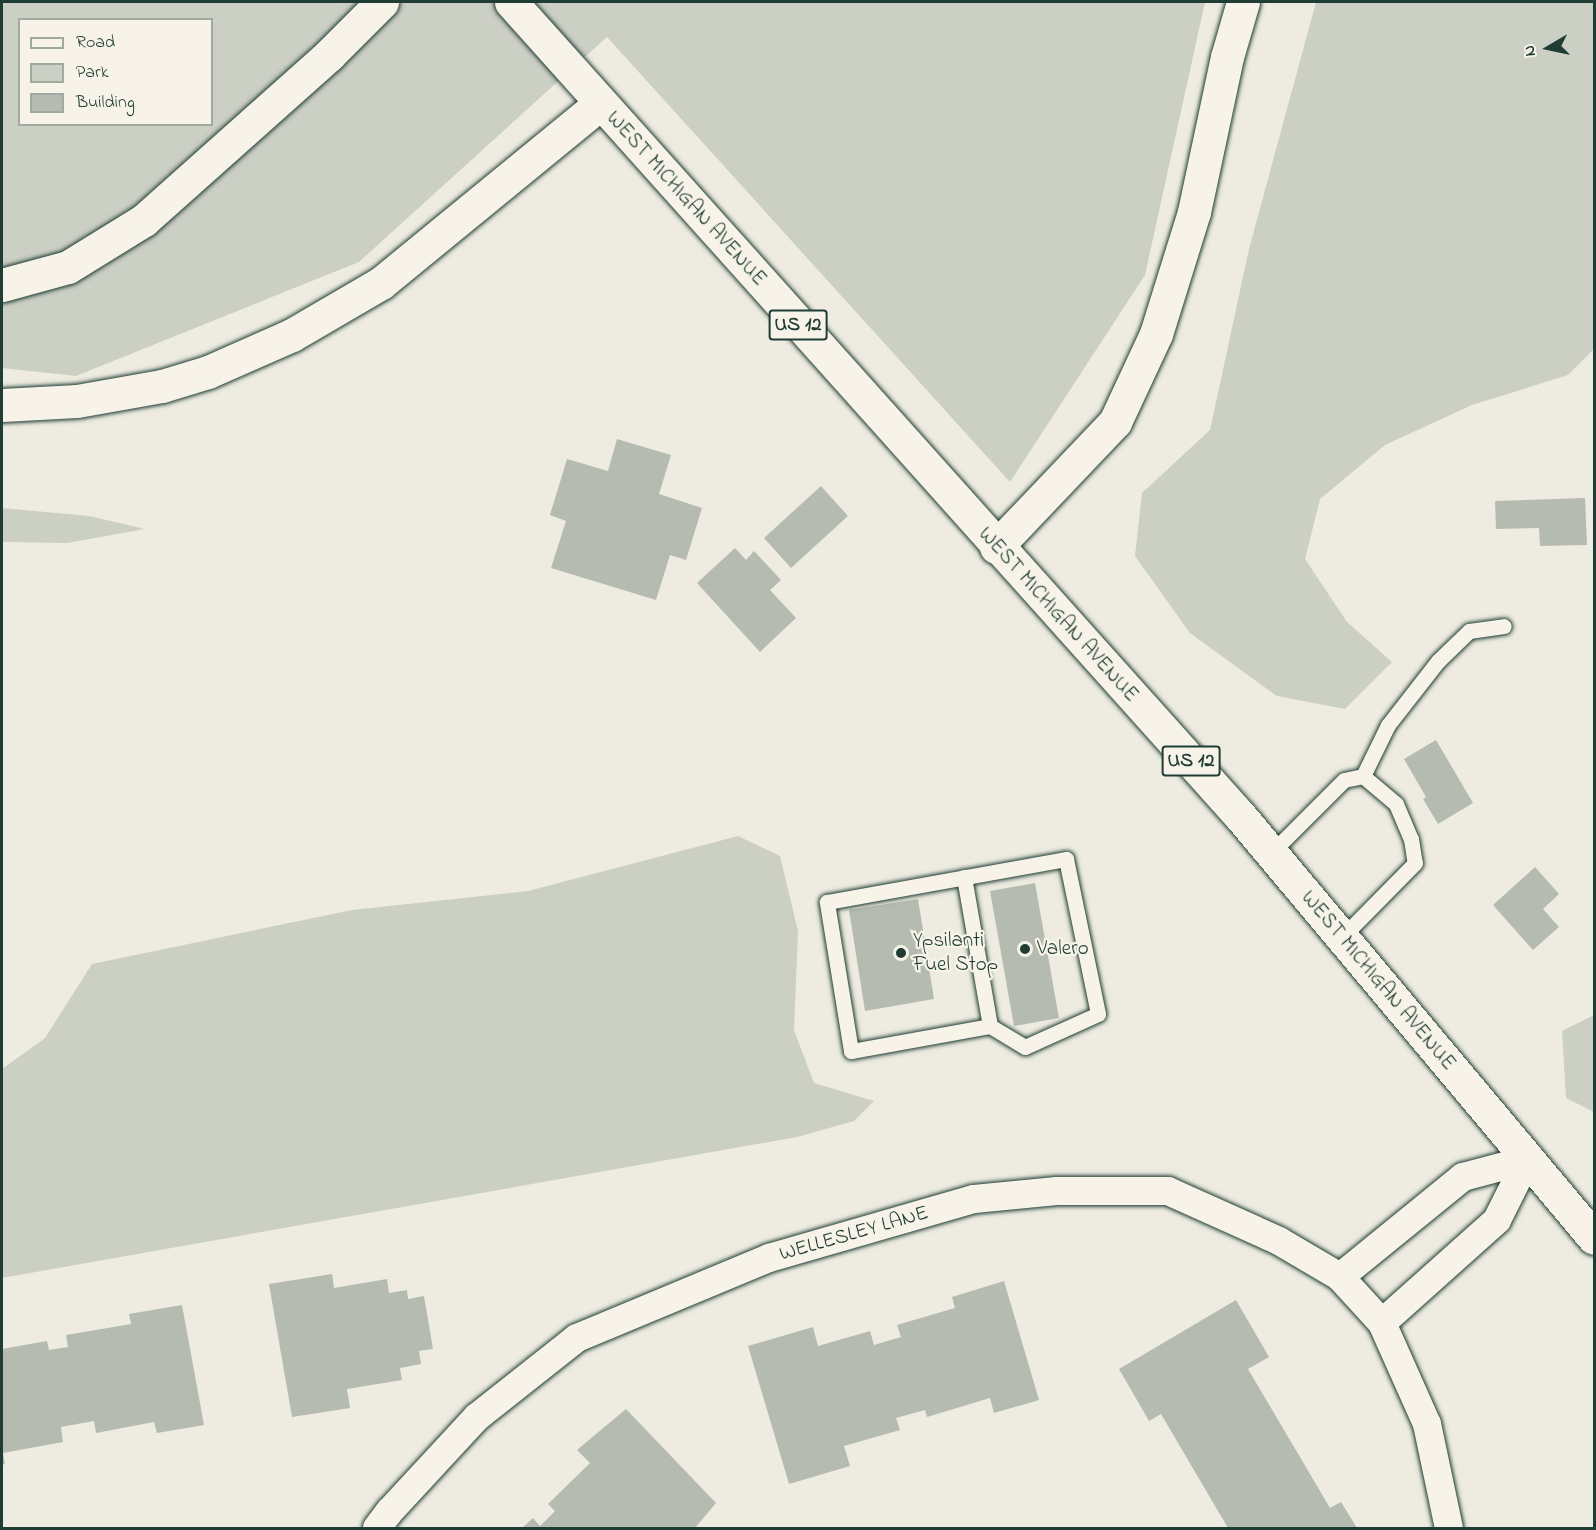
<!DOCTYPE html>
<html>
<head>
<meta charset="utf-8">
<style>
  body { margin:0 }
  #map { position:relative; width:1596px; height:1530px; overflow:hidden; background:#eeece1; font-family:"Indie Flower",sans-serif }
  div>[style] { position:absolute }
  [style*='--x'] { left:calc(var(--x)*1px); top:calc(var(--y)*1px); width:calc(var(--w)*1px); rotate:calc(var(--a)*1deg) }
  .green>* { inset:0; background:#cccfc4 }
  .building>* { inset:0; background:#b5bbb0 }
  .roads { filter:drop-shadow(0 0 2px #1f3d34) drop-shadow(0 0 2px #1f3d34) }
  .lane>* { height:15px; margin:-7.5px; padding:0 7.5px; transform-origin:7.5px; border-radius:7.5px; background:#f7f3e8 }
  .street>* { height:28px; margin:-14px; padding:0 14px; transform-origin:14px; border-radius:14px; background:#f7f3e8 }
  .highway>* { height:33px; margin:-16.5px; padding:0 16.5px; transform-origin:16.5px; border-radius:16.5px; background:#f7f3e8 }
  .dots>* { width:16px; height:16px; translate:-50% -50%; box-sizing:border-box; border:3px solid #f7f3e8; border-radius:50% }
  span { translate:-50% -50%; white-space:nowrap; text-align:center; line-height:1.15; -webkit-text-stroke:4.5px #f7f3e8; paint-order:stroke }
  .shield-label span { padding:2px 4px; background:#f7f3e8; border:2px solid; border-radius:4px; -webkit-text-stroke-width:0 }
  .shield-label { font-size:20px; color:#1f3d34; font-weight:700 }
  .street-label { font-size:21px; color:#1f3d34 }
  .poi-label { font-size:21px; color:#1f3d34 }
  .left { translate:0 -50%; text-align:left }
  .frame { position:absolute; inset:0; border:3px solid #1f3d34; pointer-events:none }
  .legend { position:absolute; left:18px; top:18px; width:195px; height:108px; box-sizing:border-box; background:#f7f3e8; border:2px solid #a1aaa0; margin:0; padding:8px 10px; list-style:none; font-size:18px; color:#1f3d34 }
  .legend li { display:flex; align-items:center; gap:12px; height:30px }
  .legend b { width:30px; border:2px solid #a1aaa0 }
  .north { position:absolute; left:1518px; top:18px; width:60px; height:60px; -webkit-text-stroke:4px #f7f3e8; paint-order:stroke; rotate:261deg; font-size:16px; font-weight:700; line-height:24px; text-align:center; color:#1f3d34 }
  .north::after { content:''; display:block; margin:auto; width:21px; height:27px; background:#1f3d34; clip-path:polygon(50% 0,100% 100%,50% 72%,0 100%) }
</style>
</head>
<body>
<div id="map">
  <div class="green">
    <div style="clip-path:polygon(evenodd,2px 2px,1205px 2px,1145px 275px,1010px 482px,607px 37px,359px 262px,76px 376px,2px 368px,2px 2px,20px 20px,212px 20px,212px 124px,20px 124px,20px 20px)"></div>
    <div style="clip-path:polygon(1316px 2px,1594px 2px,1594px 349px,1568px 375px,1472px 405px,1385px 445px,1320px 499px,1305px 559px,1347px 622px,1392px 662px,1345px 709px,1277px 696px,1190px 633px,1135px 556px,1142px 493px,1210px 430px,1249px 249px)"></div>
    <div style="clip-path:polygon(2px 508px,89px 516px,145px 529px,67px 543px,2px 542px)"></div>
    <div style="clip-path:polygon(738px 836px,780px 856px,798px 931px,794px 1030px,814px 1083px,874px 1101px,854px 1121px,797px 1137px,2px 1278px,2px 1069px,45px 1038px,92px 964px,352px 910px,528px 891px)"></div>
    <div style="clip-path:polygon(1594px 1015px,1594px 1112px,1566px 1098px,1562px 1031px)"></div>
  </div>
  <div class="building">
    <div style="clip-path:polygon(617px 439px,671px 455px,659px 494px,702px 508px,686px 560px,670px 555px,656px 600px,551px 568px,566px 521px,550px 515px,567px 459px,608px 471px)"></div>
    <div style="clip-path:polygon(821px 486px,848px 516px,791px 568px,764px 538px)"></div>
    <div style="clip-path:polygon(1585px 498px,1587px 545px,1540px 546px,1539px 528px,1496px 529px,1495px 501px)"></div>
    <div style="clip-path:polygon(735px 548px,746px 560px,754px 551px,781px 580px,770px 590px,796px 618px,760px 652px,697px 583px)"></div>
    <div style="clip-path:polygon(1436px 740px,1473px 803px,1438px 824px,1423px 799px,1426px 797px,1404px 759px)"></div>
    <div style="clip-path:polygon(1535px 867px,1559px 894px,1543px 909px,1559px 927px,1533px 950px,1493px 905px)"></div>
    <div style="clip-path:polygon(1035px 883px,1059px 1018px,1014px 1026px,990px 891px)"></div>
    <div style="clip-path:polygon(918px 899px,934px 999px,865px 1011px,849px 910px)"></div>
    <div style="clip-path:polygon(332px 1274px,334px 1288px,387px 1279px,389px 1293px,407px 1290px,408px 1299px,424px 1296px,433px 1349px,419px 1351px,421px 1364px,400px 1368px,402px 1380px,347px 1389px,350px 1408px,292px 1417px,269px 1284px)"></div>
    <div style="clip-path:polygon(1004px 1281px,1039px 1400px,994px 1413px,990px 1398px,927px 1417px,925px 1410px,896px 1418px,900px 1430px,844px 1446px,850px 1466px,789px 1484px,748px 1346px,813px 1327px,818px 1346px,870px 1331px,874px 1345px,901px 1337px,897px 1325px,955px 1308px,952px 1297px)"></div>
    <div style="clip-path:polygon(1236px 1300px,1269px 1357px,1248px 1369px,1330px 1508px,1341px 1502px,1357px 1528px,1228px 1528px,1161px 1414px,1149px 1421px,1119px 1369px)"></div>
    <div style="clip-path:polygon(182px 1305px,204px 1425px,157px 1433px,154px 1422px,96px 1433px,94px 1421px,61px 1427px,63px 1442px,3px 1453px,5px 1464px,2px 1465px,2px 1349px,47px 1341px,49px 1350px,68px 1347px,66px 1335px,131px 1324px,129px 1314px)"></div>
    <div style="clip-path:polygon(626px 1409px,716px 1503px,695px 1528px,522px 1528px,533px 1518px,540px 1526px,555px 1511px,548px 1504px,590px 1463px,577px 1450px)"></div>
  </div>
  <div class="roads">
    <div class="lane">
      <div style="--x:1363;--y:776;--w:57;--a:-63.9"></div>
      <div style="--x:1388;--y:725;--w:81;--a:-52"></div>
      <div style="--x:1438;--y:661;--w:43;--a:-44.1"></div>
      <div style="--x:1469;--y:631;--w:35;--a:-8"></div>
      <div style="--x:1271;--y:853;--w:103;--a:-45"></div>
      <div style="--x:1344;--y:780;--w:19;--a:-12"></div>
      <div style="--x:1363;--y:776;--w:43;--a:40.3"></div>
      <div style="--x:1396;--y:804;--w:38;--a:67"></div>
      <div style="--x:1411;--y:839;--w:24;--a:81"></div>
      <div style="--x:1415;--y:863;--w:104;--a:134.6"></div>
      <div style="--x:1066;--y:859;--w:158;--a:78.3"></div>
      <div style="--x:1098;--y:1014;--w:80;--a:155.7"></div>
      <div style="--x:1025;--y:1047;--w:41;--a:-149"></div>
      <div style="--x:990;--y:1026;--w:141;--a:169.8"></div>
      <div style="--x:851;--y:1051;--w:151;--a:-99.2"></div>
      <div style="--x:827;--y:902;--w:243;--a:-10.2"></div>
      <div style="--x:964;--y:877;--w:151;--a:80.1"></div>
    </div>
    <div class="street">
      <div style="--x:1340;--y:1277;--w:159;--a:-39.1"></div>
      <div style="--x:1463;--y:1177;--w:66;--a:-14.9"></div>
      <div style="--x:1382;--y:1323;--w:154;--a:-41.8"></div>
      <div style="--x:1497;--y:1220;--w:67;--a:-63.4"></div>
      <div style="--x:377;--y:1528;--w:21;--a:-53"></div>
      <div style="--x:390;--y:1511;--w:128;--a:-47.2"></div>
      <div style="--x:477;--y:1417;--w:127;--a:-38.3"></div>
      <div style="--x:577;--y:1338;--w:208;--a:-22.6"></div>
      <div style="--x:769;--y:1258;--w:213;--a:-16.1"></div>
      <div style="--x:974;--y:1199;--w:83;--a:-5.5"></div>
      <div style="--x:1057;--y:1191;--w:111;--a:0"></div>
      <div style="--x:1168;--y:1191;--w:122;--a:24.2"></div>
      <div style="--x:1279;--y:1241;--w:71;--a:30.5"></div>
      <div style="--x:1340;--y:1277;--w:62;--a:47.6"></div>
      <div style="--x:1382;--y:1323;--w:111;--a:66"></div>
      <div style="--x:1427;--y:1424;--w:106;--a:78.1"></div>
    </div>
    <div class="highway">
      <div style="--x:511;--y:2;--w:1094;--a:48.15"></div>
      <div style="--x:1241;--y:817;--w:549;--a:50.02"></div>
      <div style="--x:2;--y:285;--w:68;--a:-15.3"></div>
      <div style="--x:68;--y:267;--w:89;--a:-31.7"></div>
      <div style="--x:144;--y:220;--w:248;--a:-41.7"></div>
      <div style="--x:329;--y:55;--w:75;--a:-45"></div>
      <div style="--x:2;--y:405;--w:75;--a:-3.1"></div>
      <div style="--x:77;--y:401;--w:86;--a:-10"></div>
      <div style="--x:162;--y:386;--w:48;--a:-16.9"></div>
      <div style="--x:208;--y:372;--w:92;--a:-23.8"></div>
      <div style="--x:292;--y:335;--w:103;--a:-30.3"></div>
      <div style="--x:381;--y:283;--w:283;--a:-39.3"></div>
      <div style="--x:996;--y:547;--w:173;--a:-46.4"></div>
      <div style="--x:1115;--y:422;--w:97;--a:-65"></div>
      <div style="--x:1156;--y:334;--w:128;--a:-72.7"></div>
      <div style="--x:1194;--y:212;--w:158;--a:-78"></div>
      <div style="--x:1227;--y:57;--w:57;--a:-73.8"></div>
    </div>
  </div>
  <div class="dots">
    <div style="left:1025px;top:949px;background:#1f3d34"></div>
    <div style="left:901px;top:953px;background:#1f3d34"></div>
  </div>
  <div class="shield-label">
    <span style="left:798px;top:325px">US 12</span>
    <span style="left:1191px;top:761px">US 12</span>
  </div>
  <div class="street-label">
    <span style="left:686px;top:199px;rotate:48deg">WEST MICHIGAN AVENUE</span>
    <span style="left:1058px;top:615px;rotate:48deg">WEST MICHIGAN AVENUE</span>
    <span style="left:1378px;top:981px;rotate:50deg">WEST MICHIGAN AVENUE</span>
    <span style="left:854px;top:1234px;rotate:-16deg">WELLESLEY LANE</span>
  </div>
  <div class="poi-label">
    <span class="left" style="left:913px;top:953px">Ypsilanti<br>Fuel Stop</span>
    <span class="left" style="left:1037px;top:949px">Valero</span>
  </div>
  <div class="frame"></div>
  <ul class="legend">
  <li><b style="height:8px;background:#f7f3e8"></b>Road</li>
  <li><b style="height:16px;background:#cccfc4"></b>Park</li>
  <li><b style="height:16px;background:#b5bbb0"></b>Building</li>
  </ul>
  <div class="north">N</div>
</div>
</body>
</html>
